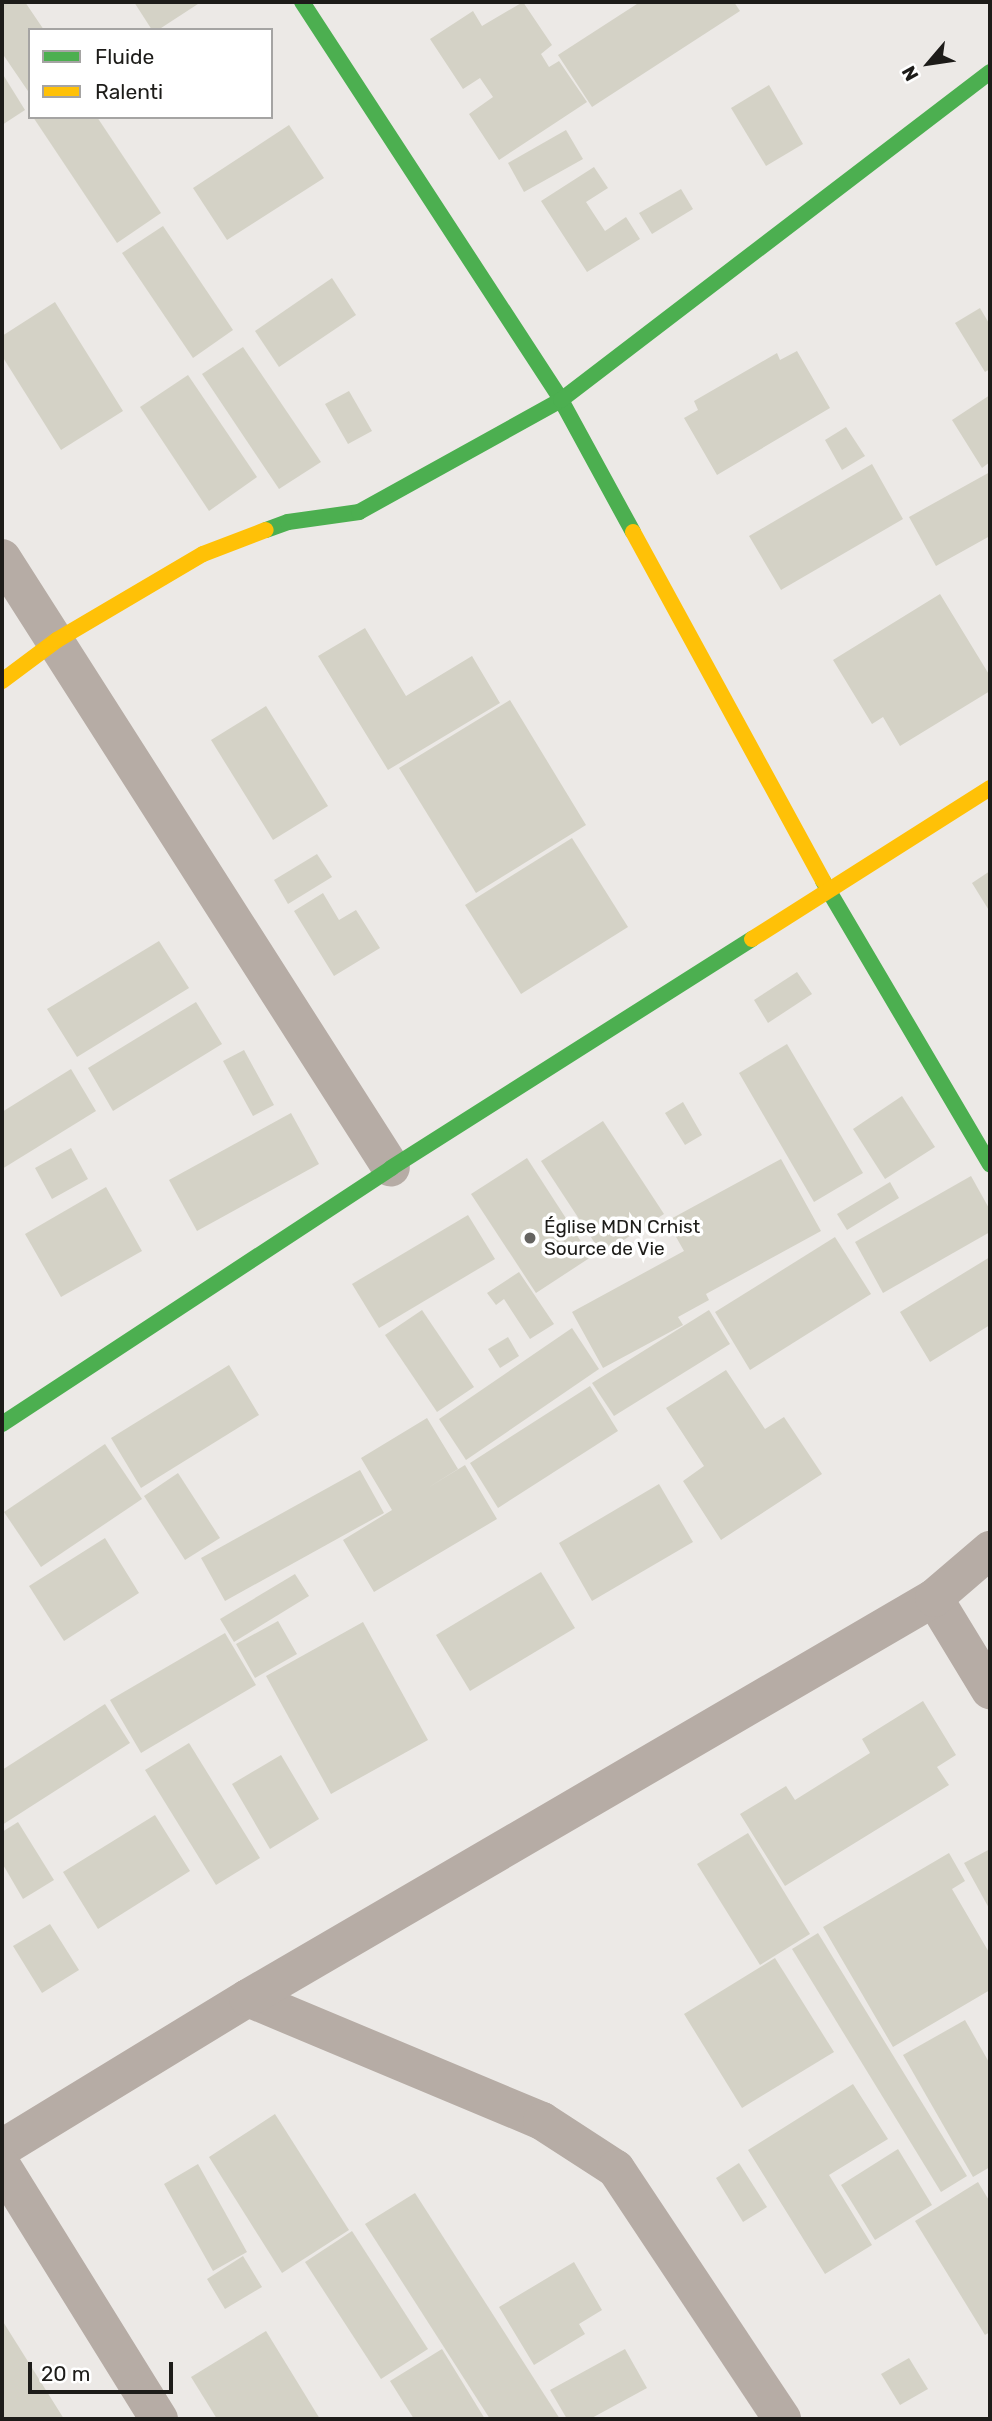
<!DOCTYPE html>
<html>
<head>
<meta charset="utf-8">
<style>
  body { margin:0 }
  #map { position:relative; width:992px; height:2421px; overflow:hidden; background:#ece9e6; font-family:Rubik,sans-serif }
  div>[style] { position:absolute }
  [style*='--x'] { left:calc(var(--x)*1px); top:calc(var(--y)*1px); width:calc(var(--w)*1px); rotate:calc(var(--a)*1deg) }
  .building>* { inset:0; background:#d4d2c6 }
  .street>* { height:38px; margin:-19px; padding:0 19px; transform-origin:19px; border-radius:19px; background:#b6aca5 }
  .fast>* { height:16px; margin:-8px; padding:0 8px; transform-origin:8px; border-radius:8px; background:#4caf50 }
  .slow>* { height:16px; margin:-8px; padding:0 8px; transform-origin:8px; border-radius:8px; background:#ffc107 }
  .dots>* { width:19px; height:19px; translate:-50% -50%; box-sizing:border-box; border:4px solid #fff; border-radius:50% }
  span { translate:-50% -50%; white-space:nowrap; text-align:center; line-height:1.15; -webkit-text-stroke:7px #fff; paint-order:stroke }
  .poi-label { font-size:19px; color:#1d1c19 }
  .left { translate:0 -50%; text-align:left }
  .frame { position:absolute; inset:0; border:4px solid #1d1c19; pointer-events:none }
  .legend { position:absolute; left:28px; top:28px; width:245px; height:91px; box-sizing:border-box; background:#fff; border:2px solid #a5a4a3; margin:0; padding:9px 12px; list-style:none; font-size:21px; color:#1d1c19 }
  .legend li { display:flex; align-items:center; gap:14px; height:35px }
  .legend b { width:35px; border:2px solid #a5a4a3 }
  .north { position:absolute; left:894px; top:28px; width:70px; height:70px; -webkit-text-stroke:5px #fff; paint-order:stroke; rotate:241deg; font-size:19px; font-weight:700; line-height:28px; text-align:center; color:#1d1c19 }
  .north::after { content:''; display:block; margin:auto; width:24px; height:32px; background:#1d1c19; clip-path:polygon(50% 0,100% 100%,50% 72%,0 100%) }
  .scale { position:absolute; left:28px; top:2362px; width:145px; height:32px; box-sizing:border-box; border:4px solid #1d1c19; border-top:0; padding-left:9px; font-size:21px; line-height:24px; white-space:nowrap; color:#1d1c19; -webkit-text-stroke:5px #fff; paint-order:stroke }
</style>
</head>
<body>
<div id="map">
  <div class="building">
    <div style="clip-path:polygon(2px 2px,25px 2px,44px 30px,30px 30px,30px 94px,2px 53px)"></div>
    <div style="clip-path:polygon(134px 2px,201px 2px,158px 30px,152px 30px)"></div>
    <div style="clip-path:polygon(523px 2px,552px 45px,541px 54px,549px 67px,559px 61px,587px 102px,499px 160px,469px 114px,493px 97px,480px 78px,463px 89px,430px 39px,473px 11px,482px 26px)"></div>
    <div style="clip-path:polygon(640px 2px,734px 2px,740px 11px,592px 107px,558px 55px)"></div>
    <div style="clip-path:polygon(2px 73px,25px 110px,2px 125px)"></div>
    <div style="clip-path:polygon(769px 85px,803px 144px,766px 166px,731px 108px)"></div>
    <div style="clip-path:polygon(33px 117px,97px 117px,161px 213px,117px 243px)"></div>
    <div style="clip-path:polygon(289px 125px,324px 178px,227px 240px,193px 188px)"></div>
    <div style="clip-path:polygon(566px 130px,583px 159px,524px 192px,508px 163px)"></div>
    <div style="clip-path:polygon(594px 167px,608px 188px,586px 202px,605px 231px,626px 217px,640px 239px,587px 272px,541px 201px)"></div>
    <div style="clip-path:polygon(681px 189px,693px 209px,652px 234px,639px 213px)"></div>
    <div style="clip-path:polygon(163px 226px,233px 330px,193px 358px,122px 253px)"></div>
    <div style="clip-path:polygon(332px 278px,356px 315px,279px 367px,255px 331px)"></div>
    <div style="clip-path:polygon(55px 302px,123px 411px,61px 450px,2px 356px,2px 336px)"></div>
    <div style="clip-path:polygon(980px 308px,990px 325px,990px 369px,985px 372px,955px 323px)"></div>
    <div style="clip-path:polygon(243px 347px,321px 462px,279px 489px,202px 374px)"></div>
    <div style="clip-path:polygon(797px 351px,830px 408px,717px 475px,684px 418px,698px 410px,694px 401px,777px 353px,780px 360px)"></div>
    <div style="clip-path:polygon(188px 375px,257px 477px,209px 511px,140px 407px)"></div>
    <div style="clip-path:polygon(349px 391px,372px 431px,348px 444px,325px 404px)"></div>
    <div style="clip-path:polygon(990px 395px,990px 462px,982px 468px,952px 420px)"></div>
    <div style="clip-path:polygon(846px 427px,865px 456px,842px 470px,825px 440px)"></div>
    <div style="clip-path:polygon(872px 464px,903px 519px,781px 590px,749px 536px)"></div>
    <div style="clip-path:polygon(990px 472px,990px 536px,936px 566px,909px 517px)"></div>
    <div style="clip-path:polygon(940px 594px,990px 676px,990px 691px,900px 746px,883px 717px,872px 724px,833px 660px)"></div>
    <div style="clip-path:polygon(365px 628px,406px 696px,472px 656px,500px 703px,388px 770px,318px 656px)"></div>
    <div style="clip-path:polygon(510px 700px,586px 825px,476px 893px,399px 768px)"></div>
    <div style="clip-path:polygon(266px 706px,328px 806px,273px 840px,211px 740px)"></div>
    <div style="clip-path:polygon(572px 838px,628px 927px,521px 994px,465px 905px)"></div>
    <div style="clip-path:polygon(317px 854px,332px 877px,288px 904px,274px 880px)"></div>
    <div style="clip-path:polygon(990px 871px,990px 912px,972px 883px)"></div>
    <div style="clip-path:polygon(323px 893px,339px 920px,356px 910px,380px 948px,334px 976px,294px 911px)"></div>
    <div style="clip-path:polygon(159px 941px,189px 988px,77px 1057px,47px 1009px)"></div>
    <div style="clip-path:polygon(797px 972px,812px 994px,768px 1023px,754px 1000px)"></div>
    <div style="clip-path:polygon(196px 1002px,222px 1044px,113px 1111px,88px 1068px)"></div>
    <div style="clip-path:polygon(787px 1044px,863px 1173px,814px 1202px,739px 1073px)"></div>
    <div style="clip-path:polygon(244px 1050px,274px 1105px,253px 1116px,223px 1061px)"></div>
    <div style="clip-path:polygon(71px 1069px,96px 1111px,2px 1169px,2px 1112px)"></div>
    <div style="clip-path:polygon(902px 1096px,935px 1147px,885px 1179px,853px 1129px)"></div>
    <div style="clip-path:polygon(683px 1102px,702px 1135px,685px 1145px,665px 1113px)"></div>
    <div style="clip-path:polygon(291px 1113px,319px 1164px,197px 1231px,169px 1180px)"></div>
    <div style="clip-path:polygon(603px 1121px,664px 1214px,602px 1254px,541px 1161px)"></div>
    <div style="clip-path:polygon(71px 1148px,88px 1179px,52px 1199px,35px 1168px)"></div>
    <div style="clip-path:polygon(527px 1158px,591px 1257px,536px 1293px,471px 1194px)"></div>
    <div style="clip-path:polygon(781px 1159px,821px 1231px,706px 1294px,709px 1300px,678px 1317px,683px 1325px,603px 1368px,572px 1312px,684px 1251px,667px 1221px)"></div>
    <div style="clip-path:polygon(971px 1176px,990px 1210px,990px 1232px,883px 1293px,855px 1242px)"></div>
    <div style="clip-path:polygon(890px 1182px,899px 1198px,847px 1230px,837px 1214px)"></div>
    <div style="clip-path:polygon(106px 1187px,142px 1251px,61px 1297px,25px 1234px)"></div>
    <div style="clip-path:polygon(468px 1215px,495px 1259px,379px 1328px,352px 1284px)"></div>
    <div style="clip-path:polygon(835px 1237px,871px 1294px,750px 1370px,715px 1312px)"></div>
    <div style="clip-path:polygon(990px 1257px,990px 1325px,930px 1362px,900px 1312px)"></div>
    <div style="clip-path:polygon(519px 1272px,554px 1324px,530px 1339px,504px 1299px,496px 1305px,487px 1293px)"></div>
    <div style="clip-path:polygon(422px 1310px,474px 1387px,437px 1412px,385px 1335px)"></div>
    <div style="clip-path:polygon(709px 1310px,730px 1344px,614px 1416px,592px 1383px)"></div>
    <div style="clip-path:polygon(572px 1328px,599px 1369px,466px 1460px,439px 1419px)"></div>
    <div style="clip-path:polygon(508px 1337px,519px 1356px,500px 1368px,488px 1349px)"></div>
    <div style="clip-path:polygon(229px 1365px,259px 1415px,141px 1488px,111px 1438px)"></div>
    <div style="clip-path:polygon(726px 1370px,765px 1429px,784px 1417px,822px 1474px,721px 1540px,683px 1481px,704px 1466px,666px 1408px)"></div>
    <div style="clip-path:polygon(590px 1386px,618px 1431px,498px 1508px,470px 1463px)"></div>
    <div style="clip-path:polygon(427px 1418px,458px 1469px,426px 1489px,465px 1465px,497px 1519px,374px 1592px,343px 1540px,392px 1510px,361px 1458px)"></div>
    <div style="clip-path:polygon(105px 1444px,142px 1499px,41px 1567px,4px 1512px)"></div>
    <div style="clip-path:polygon(360px 1470px,384px 1513px,225px 1601px,201px 1558px)"></div>
    <div style="clip-path:polygon(178px 1473px,220px 1538px,185px 1560px,144px 1496px)"></div>
    <div style="clip-path:polygon(659px 1484px,693px 1542px,592px 1601px,559px 1543px)"></div>
    <div style="clip-path:polygon(105px 1538px,139px 1593px,64px 1641px,29px 1586px)"></div>
    <div style="clip-path:polygon(541px 1572px,575px 1628px,470px 1691px,436px 1635px)"></div>
    <div style="clip-path:polygon(295px 1574px,309px 1596px,234px 1642px,220px 1619px)"></div>
    <div style="clip-path:polygon(278px 1621px,297px 1654px,255px 1678px,236px 1644px)"></div>
    <div style="clip-path:polygon(363px 1622px,428px 1740px,331px 1794px,266px 1676px)"></div>
    <div style="clip-path:polygon(225px 1633px,256px 1685px,141px 1753px,110px 1700px)"></div>
    <div style="clip-path:polygon(923px 1701px,956px 1755px,937px 1767px,949px 1785px,785px 1886px,740px 1814px,786px 1786px,795px 1800px,870px 1753px,862px 1739px)"></div>
    <div style="clip-path:polygon(105px 1704px,130px 1743px,2px 1825px,2px 1770px)"></div>
    <div style="clip-path:polygon(189px 1743px,260px 1858px,216px 1885px,145px 1770px)"></div>
    <div style="clip-path:polygon(281px 1755px,319px 1819px,270px 1849px,232px 1784px)"></div>
    <div style="clip-path:polygon(155px 1815px,190px 1871px,98px 1929px,63px 1872px)"></div>
    <div style="clip-path:polygon(18px 1822px,54px 1880px,23px 1899px,2px 1863px,2px 1832px)"></div>
    <div style="clip-path:polygon(748px 1833px,810px 1934px,760px 1965px,697px 1864px)"></div>
    <div style="clip-path:polygon(990px 1849px,990px 1910px,964px 1863px)"></div>
    <div style="clip-path:polygon(949px 1853px,965px 1881px,952px 1889px,990px 1954px,990px 1990px,893px 2047px,823px 1927px)"></div>
    <div style="clip-path:polygon(50px 1924px,79px 1970px,42px 1993px,13px 1946px)"></div>
    <div style="clip-path:polygon(818px 1933px,967px 2176px,941px 2192px,792px 1949px)"></div>
    <div style="clip-path:polygon(775px 1958px,834px 2052px,742px 2108px,684px 2014px)"></div>
    <div style="clip-path:polygon(965px 2020px,990px 2064px,990px 2167px,973px 2177px,903px 2055px)"></div>
    <div style="clip-path:polygon(853px 2084px,888px 2139px,829px 2175px,872px 2245px,825px 2274px,748px 2150px)"></div>
    <div style="clip-path:polygon(275px 2114px,349px 2230px,282px 2273px,209px 2157px)"></div>
    <div style="clip-path:polygon(898px 2149px,932px 2205px,875px 2240px,841px 2185px)"></div>
    <div style="clip-path:polygon(739px 2163px,767px 2207px,743px 2222px,716px 2178px)"></div>
    <div style="clip-path:polygon(198px 2164px,247px 2252px,213px 2271px,164px 2184px)"></div>
    <div style="clip-path:polygon(978px 2182px,990px 2202px,990px 2332px,985px 2335px,915px 2221px)"></div>
    <div style="clip-path:polygon(415px 2193px,560px 2419px,490px 2419px,365px 2224px)"></div>
    <div style="clip-path:polygon(352px 2231px,428px 2349px,381px 2379px,305px 2262px)"></div>
    <div style="clip-path:polygon(243px 2256px,262px 2287px,225px 2309px,207px 2279px)"></div>
    <div style="clip-path:polygon(574px 2262px,602px 2310px,579px 2324px,585px 2334px,534px 2365px,499px 2307px)"></div>
    <div style="clip-path:polygon(2px 2320px,64px 2419px,2px 2419px)"></div>
    <div style="clip-path:polygon(266px 2331px,320px 2419px,217px 2419px,191px 2377px)"></div>
    <div style="clip-path:polygon(442px 2349px,485px 2419px,414px 2419px,390px 2381px)"></div>
    <div style="clip-path:polygon(625px 2349px,647px 2388px,590px 2419px,567px 2419px,550px 2390px)"></div>
    <div style="clip-path:polygon(909px 2358px,928px 2389px,900px 2405px,881px 2374px)"></div>
  </div>
  <div class="street">
    <div style="--x:2;--y:558;--w:723;--a:57.47"></div>
    <div style="--x:934;--y:1598;--w:108;--a:58.7"></div>
    <div style="--x:248;--y:1998;--w:319;--a:22.7"></div>
    <div style="--x:542;--y:2121;--w:88;--a:33"></div>
    <div style="--x:616;--y:2169;--w:300;--a:56.4"></div>
    <div style="--x:2;--y:2148;--w:288;--a:-31.4"></div>
    <div style="--x:248;--y:1998;--w:794;--a:-30.25"></div>
    <div style="--x:934;--y:1598;--w:74;--a:-40.6"></div>
    <div style="--x:2;--y:2166;--w:298;--a:58.2"></div>
  </div>
  <div class="fast">
    <div style="--x:302;--y:2;--w:475;--a:56.9"></div>
    <div style="--x:561;--y:400;--w:150;--a:61.4"></div>
    <div style="--x:266;--y:530;--w:23;--a:-20"></div>
    <div style="--x:288;--y:522;--w:72;--a:-8"></div>
    <div style="--x:359;--y:512;--w:231;--a:-29"></div>
    <div style="--x:561;--y:400;--w:540;--a:-37.4"></div>
    <div style="--x:823;--y:881;--w:329;--a:59.5"></div>
    <div style="--x:2;--y:1424;--w:466;--a:-33.3"></div>
    <div style="--x:391;--y:1168;--w:428;--a:-32.4"></div>
  </div>
  <div class="slow">
    <div style="--x:633;--y:532;--w:397;--a:61.4"></div>
    <div style="--x:2;--y:681;--w:69;--a:-36.7"></div>
    <div style="--x:57;--y:640;--w:169;--a:-30.5"></div>
    <div style="--x:203;--y:554;--w:67;--a:-20.9"></div>
    <div style="--x:752;--y:939;--w:282;--a:-32.4"></div>
  </div>
  <div class="dots">
    <div style="left:530px;top:1238px;background:#656461"></div>
  </div>
  <div class="poi-label">
    <span class="left" style="left:544px;top:1238px">Église MDN Crhist<br>Source de Vie</span>
  </div>
  <div class="frame"></div>
  <ul class="legend">
  <li><b style="height:9px;background:#4caf50"></b>Fluide</li>
  <li><b style="height:9px;background:#ffc107"></b>Ralenti</li>
  </ul>
  <div class="north">N</div>
  <div class="scale">20 m</div>
</div>
</body>
</html>
